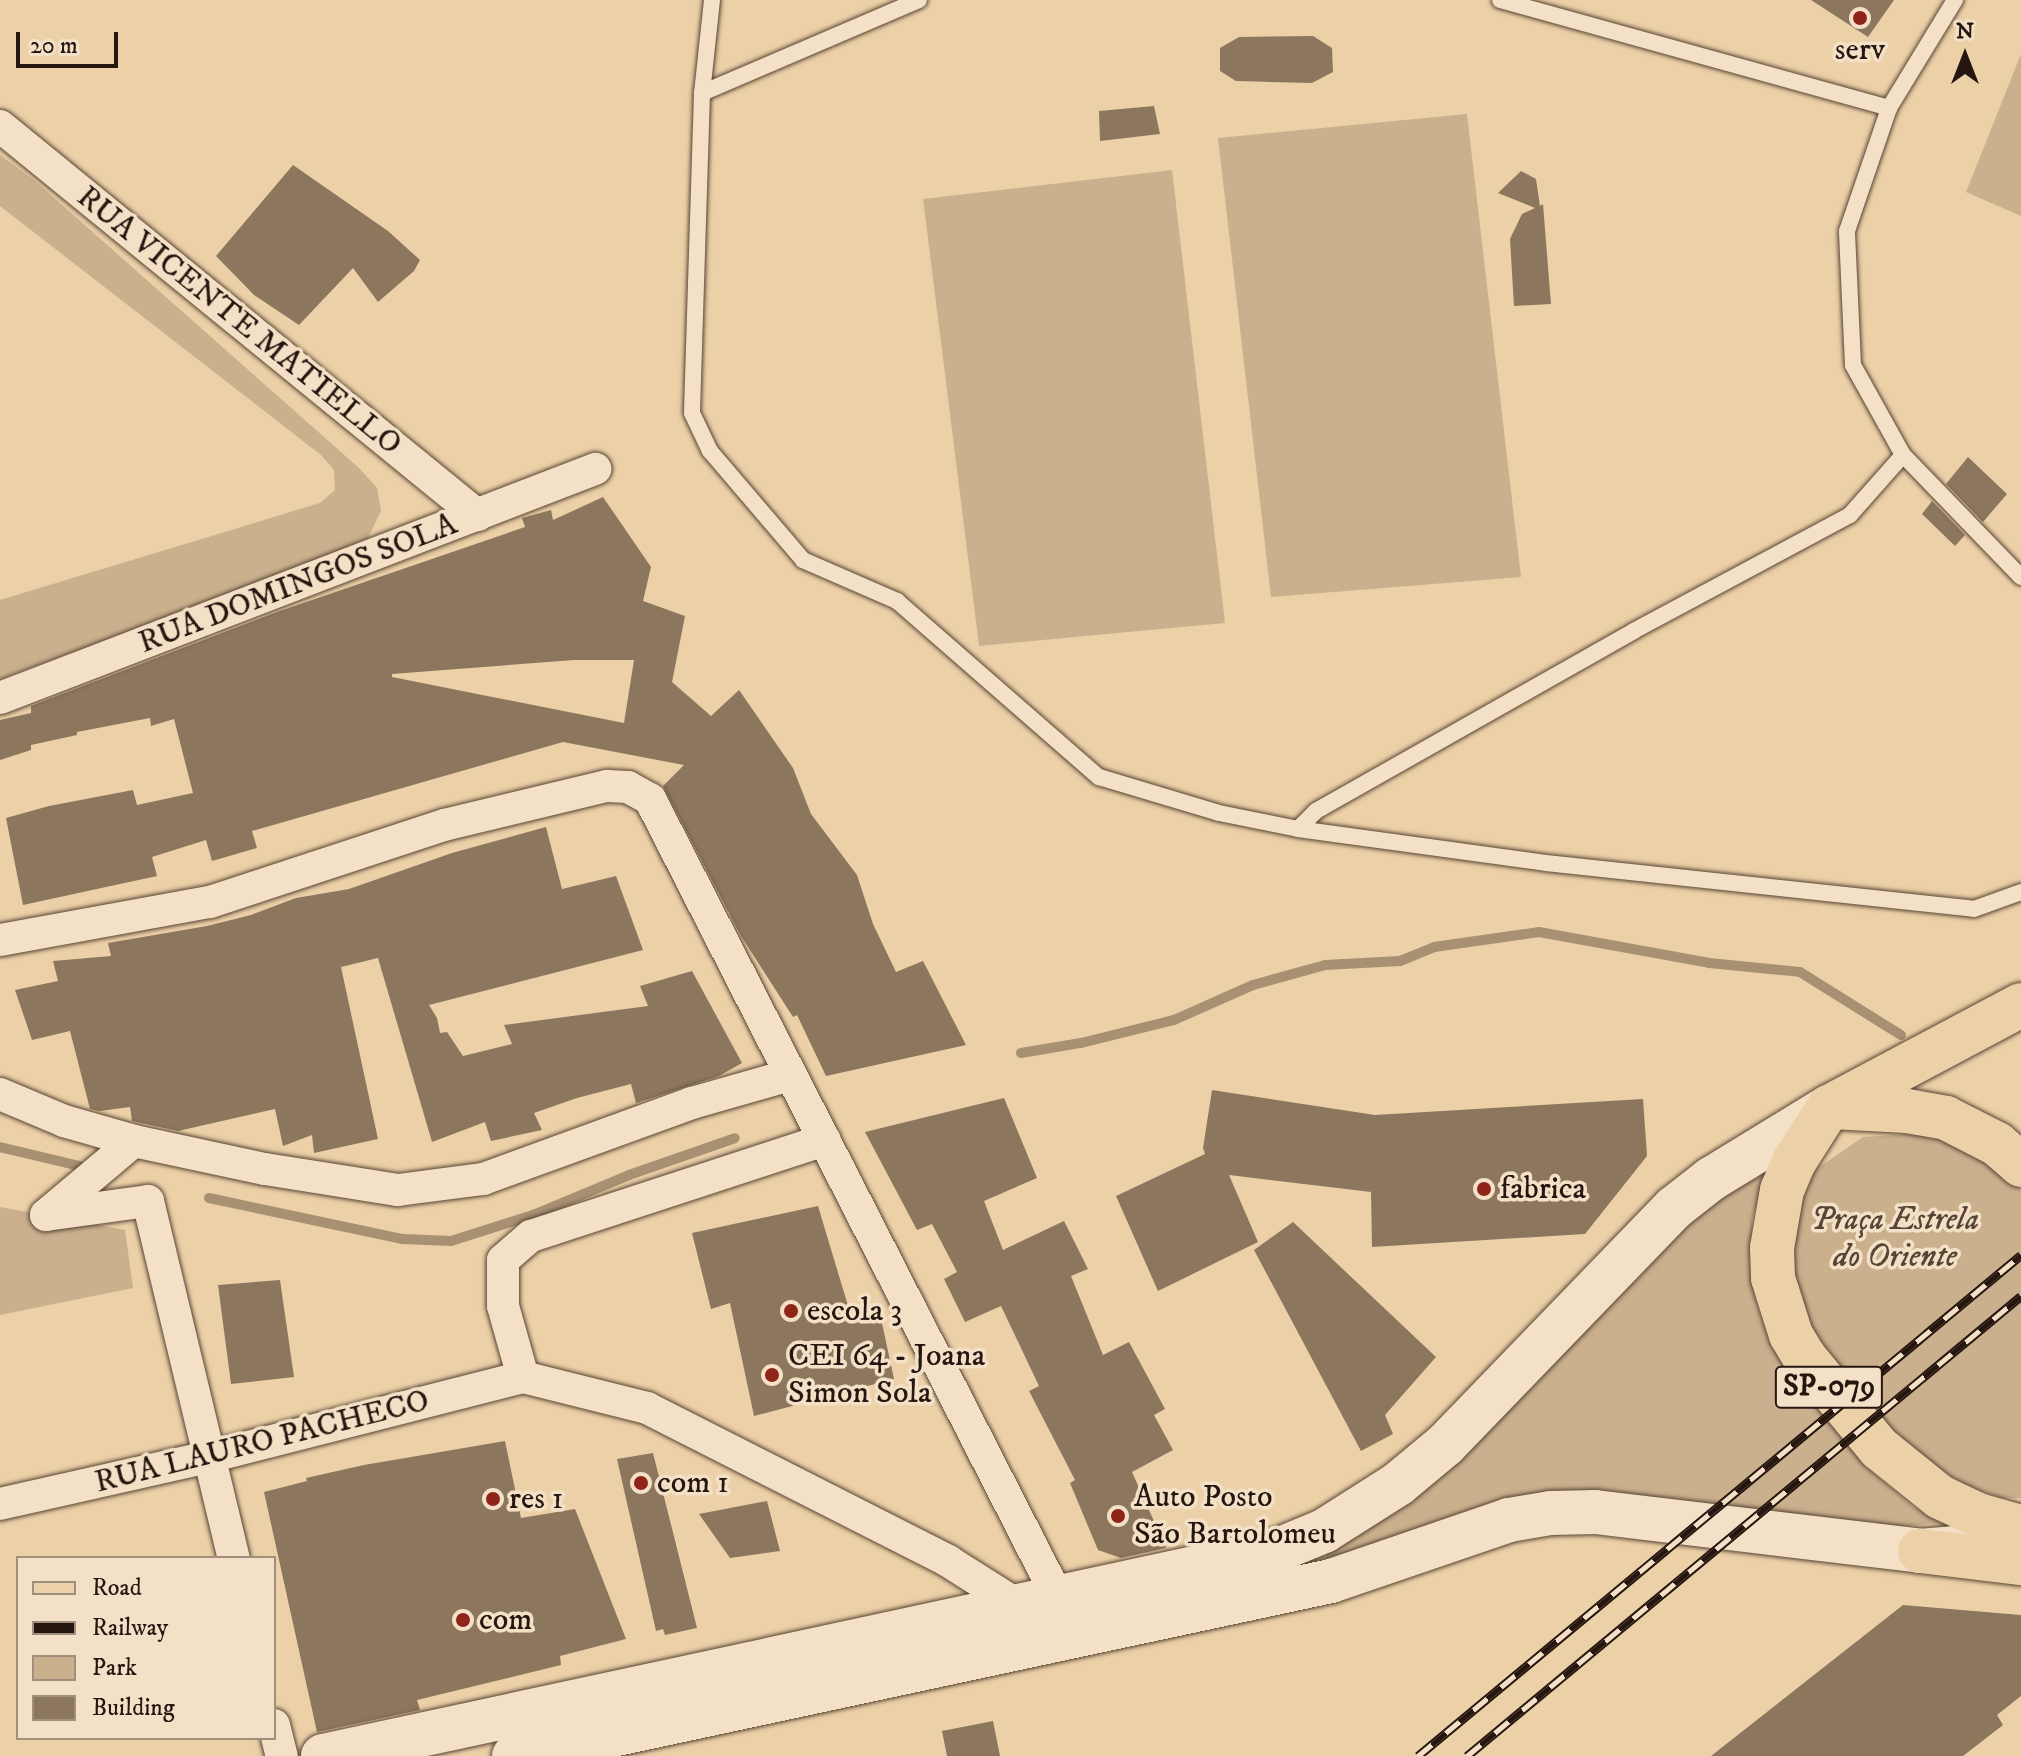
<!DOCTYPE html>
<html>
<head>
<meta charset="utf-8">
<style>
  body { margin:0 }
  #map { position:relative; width:2021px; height:1756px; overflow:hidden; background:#ecd0a7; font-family:"IM FELL DW Pica",serif }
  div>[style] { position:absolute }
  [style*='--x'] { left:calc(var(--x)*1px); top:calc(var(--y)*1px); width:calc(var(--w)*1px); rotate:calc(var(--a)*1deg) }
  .green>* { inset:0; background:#cab08d }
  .stream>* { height:10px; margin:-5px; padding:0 5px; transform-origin:5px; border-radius:5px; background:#a89173 }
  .building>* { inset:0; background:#8c775e }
  .roads { filter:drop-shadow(0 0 2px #574435) drop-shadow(0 0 2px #574435) }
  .lane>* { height:16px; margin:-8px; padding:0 8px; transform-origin:8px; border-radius:8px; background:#f3e0c6 }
  .street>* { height:32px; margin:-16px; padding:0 16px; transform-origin:16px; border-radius:16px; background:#f3e0c6 }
  .secondary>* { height:44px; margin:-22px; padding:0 22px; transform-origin:22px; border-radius:22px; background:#f3e0c6 }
  .primary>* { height:44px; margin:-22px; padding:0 22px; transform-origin:22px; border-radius:22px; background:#ecd0a7 }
  .rail>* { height:9px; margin-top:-4.5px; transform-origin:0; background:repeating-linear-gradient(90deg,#f3e0c6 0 18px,#25160f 0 36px); box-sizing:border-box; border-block:2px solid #25160f }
  .dots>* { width:22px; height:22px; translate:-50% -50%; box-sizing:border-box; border:4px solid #f3e0c6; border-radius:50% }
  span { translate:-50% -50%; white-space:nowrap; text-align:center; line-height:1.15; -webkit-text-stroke:7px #f3e0c6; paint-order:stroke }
  .shield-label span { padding:2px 6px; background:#f3e0c6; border:2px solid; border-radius:6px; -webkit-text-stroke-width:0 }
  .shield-label { font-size:30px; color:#25160f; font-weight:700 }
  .poi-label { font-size:32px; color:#25160f }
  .left { translate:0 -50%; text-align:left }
  .street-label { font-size:32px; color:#25160f }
  .park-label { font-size:32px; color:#574435; font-style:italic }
  .legend { position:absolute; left:16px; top:1556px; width:260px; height:184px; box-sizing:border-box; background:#f3e0c6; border:2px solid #a18f7d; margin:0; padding:10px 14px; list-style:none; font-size:24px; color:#25160f }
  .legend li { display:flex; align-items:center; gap:16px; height:40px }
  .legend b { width:40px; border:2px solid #a18f7d }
  .north { position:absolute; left:1925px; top:16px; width:80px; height:80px; -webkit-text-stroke:6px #f3e0c6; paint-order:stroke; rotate:0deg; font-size:22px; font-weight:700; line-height:32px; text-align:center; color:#25160f }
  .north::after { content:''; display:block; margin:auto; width:28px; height:36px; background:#25160f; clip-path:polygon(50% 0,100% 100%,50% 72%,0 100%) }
  .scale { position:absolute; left:16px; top:32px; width:102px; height:36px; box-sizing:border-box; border:4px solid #25160f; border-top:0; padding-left:10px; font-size:24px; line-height:28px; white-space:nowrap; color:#25160f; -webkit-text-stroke:6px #f3e0c6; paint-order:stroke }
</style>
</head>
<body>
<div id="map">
  <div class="green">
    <div style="clip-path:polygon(2021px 54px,2021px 216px,1966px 192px)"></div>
    <div style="clip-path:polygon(1467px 114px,1521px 577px,1271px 597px,1218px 138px)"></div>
    <div style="clip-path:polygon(0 155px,35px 181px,359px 468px,377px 488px,381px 511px,368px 538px,347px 552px,0 679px,0 600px,320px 503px,335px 490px,334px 470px,321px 455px,0 206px)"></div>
    <div style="clip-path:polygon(1172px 170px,1225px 623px,979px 646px,923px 199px)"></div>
    <div style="clip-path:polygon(1913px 1134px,1952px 1142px,2000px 1167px,2021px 1191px,2021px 1498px,2001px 1498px,1963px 1484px,1929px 1461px,1889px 1426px,1814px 1343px,1788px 1256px,1796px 1202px,1815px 1170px,1863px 1137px)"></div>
    <div style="clip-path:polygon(1769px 1161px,1752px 1219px,1752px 1272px,1757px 1305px,1770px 1343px,1865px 1466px,1912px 1506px,1941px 1523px,1886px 1527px,1598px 1496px,1328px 1564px,1325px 1548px,1711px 1202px)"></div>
    <div style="clip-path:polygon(0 1207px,125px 1230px,133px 1288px,0 1315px)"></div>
  </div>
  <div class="stream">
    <div style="--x:1021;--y:1053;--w:61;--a:-9.5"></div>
    <div style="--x:1081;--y:1043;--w:96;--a:-13.9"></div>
    <div style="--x:1174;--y:1020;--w:86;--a:-23.9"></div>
    <div style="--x:1253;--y:985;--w:75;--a:-15.5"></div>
    <div style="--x:1325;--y:965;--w:75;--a:-3.1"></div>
    <div style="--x:1400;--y:961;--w:37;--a:-22"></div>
    <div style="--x:1434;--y:947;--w:106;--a:-8.1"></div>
    <div style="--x:1539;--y:932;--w:173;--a:10.3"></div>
    <div style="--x:1709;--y:963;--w:91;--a:5.6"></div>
    <div style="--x:1800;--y:972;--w:119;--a:32"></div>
    <div style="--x:0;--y:1147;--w:82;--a:13.4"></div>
    <div style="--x:209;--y:1198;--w:197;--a:12"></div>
    <div style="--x:402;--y:1239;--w:49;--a:2.3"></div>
    <div style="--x:451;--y:1241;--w:86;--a:-17.6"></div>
    <div style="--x:533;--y:1215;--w:104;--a:-22.6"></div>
    <div style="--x:629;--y:1175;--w:112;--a:-19.2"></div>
  </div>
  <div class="building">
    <div style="clip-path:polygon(1811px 0,1894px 0,1868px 37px)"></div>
    <div style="clip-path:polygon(1313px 36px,1332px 48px,1333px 72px,1312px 83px,1236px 81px,1220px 71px,1220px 48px,1239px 37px)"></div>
    <div style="clip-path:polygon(1154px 106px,1160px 134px,1100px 141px,1099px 111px)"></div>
    <div style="clip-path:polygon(293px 165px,388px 231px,420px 260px,414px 271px,378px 302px,353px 268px,299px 325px,254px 295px,216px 256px)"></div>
    <div style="clip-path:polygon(1521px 171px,1536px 179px,1540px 206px,1543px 204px,1551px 304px,1514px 306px,1510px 239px,1522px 214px,1535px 208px,1498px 193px)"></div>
    <div style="clip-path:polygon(1968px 457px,2007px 494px,1983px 522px,1946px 484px)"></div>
    <div style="clip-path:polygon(evenodd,603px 497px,651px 567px,643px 601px,685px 616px,672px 682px,711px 716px,739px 690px,793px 768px,811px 814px,857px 875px,873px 924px,896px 972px,923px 961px,966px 1045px,826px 1076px,797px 1015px,793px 1017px,741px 936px,663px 786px,684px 765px,563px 742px,252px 831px,257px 848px,212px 861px,206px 840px,152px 857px,157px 876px,23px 905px,6px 818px,49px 806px,133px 790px,137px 805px,193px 793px,174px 719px,151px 726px,150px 718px,77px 732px,77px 735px,31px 745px,31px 750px,0 760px,0 720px,31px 713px,31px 706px,277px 612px,525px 527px,522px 518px,551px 510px,553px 520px,603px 497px,574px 660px,634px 660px,624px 723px,392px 677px,392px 674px,574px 660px)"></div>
    <div style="clip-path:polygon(1932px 501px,1965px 535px,1955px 546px,1922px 514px)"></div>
    <div style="clip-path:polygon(546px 827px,562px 889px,616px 876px,643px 950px,429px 1005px,437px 1018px,440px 1033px,447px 1032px,463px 1056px,512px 1044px,504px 1025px,648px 1006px,640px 986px,692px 971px,742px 1063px,719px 1076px,636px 1103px,631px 1084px,577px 1098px,534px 1113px,542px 1130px,491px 1141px,485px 1122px,432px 1142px,378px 958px,341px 967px,378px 1139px,314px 1153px,312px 1135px,283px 1146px,275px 1109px,178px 1131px,132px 1121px,130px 1107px,100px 1111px,90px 1109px,70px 1031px,32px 1040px,15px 990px,58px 981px,53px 961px,111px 956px,108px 943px,207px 926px,251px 915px,296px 898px,349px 889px,452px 853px)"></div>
    <div style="clip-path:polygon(1212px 1090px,1375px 1115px,1643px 1099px,1647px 1156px,1585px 1234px,1372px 1247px,1371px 1192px,1229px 1175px,1258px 1242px,1158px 1291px,1116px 1196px,1205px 1154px,1203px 1148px)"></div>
    <div style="clip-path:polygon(1004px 1098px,1037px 1178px,984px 1201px,1003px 1250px,1064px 1221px,1088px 1269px,1071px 1276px,1103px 1355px,1129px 1342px,1165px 1409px,1154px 1415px,1173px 1450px,1132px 1472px,1166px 1548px,1121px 1558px,1098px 1550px,1070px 1483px,1075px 1480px,1029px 1391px,1039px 1386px,1001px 1306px,965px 1322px,944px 1279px,957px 1272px,932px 1224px,917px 1230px,865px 1132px)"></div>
    <div style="clip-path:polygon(818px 1206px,852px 1319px,880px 1314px,894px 1379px,754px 1416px,730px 1303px,711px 1309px,692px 1233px)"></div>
    <div style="clip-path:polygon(1293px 1222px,1436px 1357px,1385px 1415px,1393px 1434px,1361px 1451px,1254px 1250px)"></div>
    <div style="clip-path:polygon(280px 1280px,294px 1377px,231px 1384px,218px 1285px)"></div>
    <div style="clip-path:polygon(505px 1441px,521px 1518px,575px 1509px,626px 1639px,560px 1656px,561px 1665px,417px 1700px,420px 1710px,317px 1732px,264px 1492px,307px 1481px,306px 1478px,364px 1465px)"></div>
    <div style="clip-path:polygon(653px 1453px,697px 1628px,665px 1635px,663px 1629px,656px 1631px,617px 1459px)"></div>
    <div style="clip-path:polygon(767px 1501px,780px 1551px,730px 1558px,699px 1514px)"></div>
    <div style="clip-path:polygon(1903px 1605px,2021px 1615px,2021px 1696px,1997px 1715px,2003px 1725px,1963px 1756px,1711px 1756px)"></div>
    <div style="clip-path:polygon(993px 1721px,1000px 1756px,947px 1756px,942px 1731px)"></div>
  </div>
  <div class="roads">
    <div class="lane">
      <div style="--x:712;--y:0;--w:94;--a:96.1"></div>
      <div style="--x:702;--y:93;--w:320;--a:91.8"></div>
      <div style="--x:692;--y:413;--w:42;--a:64.7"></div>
      <div style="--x:710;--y:451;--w:143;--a:49.5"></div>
      <div style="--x:803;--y:560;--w:103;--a:23.6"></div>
      <div style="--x:897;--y:601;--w:268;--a:41.1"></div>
      <div style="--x:1099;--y:777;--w:125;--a:16.7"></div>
      <div style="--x:1219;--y:813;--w:81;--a:11.4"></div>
      <div style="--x:1500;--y:0;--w:404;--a:15.5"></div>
      <div style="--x:702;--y:93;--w:236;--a:-23.2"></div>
      <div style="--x:1903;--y:455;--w:103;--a:-119.1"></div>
      <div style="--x:1853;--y:365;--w:134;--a:-92.6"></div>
      <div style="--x:1847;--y:231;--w:130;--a:-71.1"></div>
      <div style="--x:1889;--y:108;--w:127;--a:-58.6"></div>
      <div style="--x:2021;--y:577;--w:170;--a:-134"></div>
      <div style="--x:1903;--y:455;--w:80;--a:131.5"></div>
      <div style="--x:1850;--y:515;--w:245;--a:151.8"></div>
      <div style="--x:1634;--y:631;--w:365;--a:150.5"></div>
      <div style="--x:1316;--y:811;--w:25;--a:135"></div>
      <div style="--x:1298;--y:829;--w:250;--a:7.8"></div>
      <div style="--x:1546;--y:863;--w:430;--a:6.1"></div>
      <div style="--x:1974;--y:909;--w:50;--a:-19.9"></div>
    </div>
    <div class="street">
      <div style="--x:0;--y:126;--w:616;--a:39.2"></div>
      <div style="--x:0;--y:698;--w:638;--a:-21.05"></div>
      <div style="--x:0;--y:940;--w:213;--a:-10.3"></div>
      <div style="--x:210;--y:902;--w:246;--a:-18.2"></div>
      <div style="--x:444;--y:825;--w:168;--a:-13.5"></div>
      <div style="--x:607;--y:786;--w:21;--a:3"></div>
      <div style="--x:628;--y:787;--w:25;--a:29"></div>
      <div style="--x:650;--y:799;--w:888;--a:62.94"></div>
      <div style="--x:1054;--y:1590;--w:27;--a:73"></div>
      <div style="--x:0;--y:1094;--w:69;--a:22.9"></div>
      <div style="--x:64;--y:1121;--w:73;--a:15.9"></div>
      <div style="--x:134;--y:1141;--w:134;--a:12.1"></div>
      <div style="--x:265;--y:1169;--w:135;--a:9"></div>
      <div style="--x:398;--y:1190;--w:86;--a:-7.4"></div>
      <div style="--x:483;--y:1179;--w:222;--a:-20"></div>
      <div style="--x:692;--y:1103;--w:102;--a:-15.9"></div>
      <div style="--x:46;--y:1215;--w:103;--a:-7.8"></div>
      <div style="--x:148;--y:1201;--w:367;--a:76.5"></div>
      <div style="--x:46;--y:1215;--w:115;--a:-40.1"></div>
      <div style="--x:523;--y:1377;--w:74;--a:-105.7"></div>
      <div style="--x:503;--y:1306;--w:46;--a:-90"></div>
      <div style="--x:503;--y:1260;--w:37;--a:-41"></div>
      <div style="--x:531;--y:1236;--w:309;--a:-18.1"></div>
      <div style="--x:0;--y:1504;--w:214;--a:-12.7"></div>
      <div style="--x:209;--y:1457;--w:324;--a:-14.3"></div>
      <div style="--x:523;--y:1377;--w:128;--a:14"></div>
      <div style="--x:647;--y:1408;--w:338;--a:26.9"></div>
      <div style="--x:948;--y:1561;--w:93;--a:32.3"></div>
      <div style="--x:274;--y:1725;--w:32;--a:76"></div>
    </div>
    <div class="secondary">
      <div style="--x:323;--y:1756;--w:977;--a:-12.17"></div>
      <div style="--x:1278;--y:1550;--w:50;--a:-22.4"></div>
      <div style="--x:1324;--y:1531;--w:88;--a:-32.4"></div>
      <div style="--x:1398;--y:1484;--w:62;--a:-39.8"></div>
      <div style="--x:1446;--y:1444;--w:328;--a:-46"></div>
      <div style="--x:1674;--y:1208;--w:47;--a:-38.1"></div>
      <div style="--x:1711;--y:1179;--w:138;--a:-31.4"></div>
      <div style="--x:514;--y:1756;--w:836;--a:-12.09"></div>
      <div style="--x:1331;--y:1581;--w:188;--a:-18.9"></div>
      <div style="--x:1509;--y:1520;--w:43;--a:-9.5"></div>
      <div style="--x:1551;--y:1513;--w:44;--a:-1.3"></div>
      <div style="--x:1595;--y:1512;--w:327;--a:6.8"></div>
      <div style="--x:1920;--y:1551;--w:36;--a:-5"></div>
    </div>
    <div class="primary">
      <div style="--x:2021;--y:1005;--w:217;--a:152"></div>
      <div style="--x:1829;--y:1107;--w:65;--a:122.5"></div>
      <div style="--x:1794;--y:1162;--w:30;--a:113"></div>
      <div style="--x:1782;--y:1190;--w:59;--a:99.8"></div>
      <div style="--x:1772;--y:1248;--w:30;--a:88"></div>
      <div style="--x:1773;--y:1278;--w:60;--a:72.5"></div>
      <div style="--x:1791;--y:1335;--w:27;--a:59"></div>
      <div style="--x:1805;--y:1358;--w:117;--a:50.6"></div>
      <div style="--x:1879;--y:1448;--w:78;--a:38.8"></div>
      <div style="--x:1940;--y:1497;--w:42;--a:25.3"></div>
      <div style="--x:1978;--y:1515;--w:45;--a:15.6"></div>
      <div style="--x:1831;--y:1107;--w:76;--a:3"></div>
      <div style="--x:1907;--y:1111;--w:40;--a:10"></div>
      <div style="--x:1946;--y:1118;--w:57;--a:27"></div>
      <div style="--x:1997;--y:1144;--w:32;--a:41"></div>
      <div style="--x:1920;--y:1551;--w:102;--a:6.8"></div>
    </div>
  </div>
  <div class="rail">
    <div style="--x:1418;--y:1756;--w:784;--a:-39.72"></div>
    <div style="--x:1467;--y:1756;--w:720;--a:-39.7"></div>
  </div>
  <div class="dots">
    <div style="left:1860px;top:18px;background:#8f2418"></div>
    <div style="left:1484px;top:1189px;background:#8f2418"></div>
    <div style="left:791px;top:1311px;background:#8f2418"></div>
    <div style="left:772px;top:1375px;background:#8f2418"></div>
    <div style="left:641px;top:1483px;background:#8f2418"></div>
    <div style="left:493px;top:1499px;background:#8f2418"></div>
    <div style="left:1118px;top:1516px;background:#8f2418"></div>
    <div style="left:463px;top:1620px;background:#8f2418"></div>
  </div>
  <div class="shield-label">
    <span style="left:1829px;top:1387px">SP-079</span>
  </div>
  <div class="poi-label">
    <span style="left:1860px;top:50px">serv</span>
    <span class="left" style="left:1500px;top:1189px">fabrica</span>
    <span class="left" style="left:807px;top:1311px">escola 3</span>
    <span class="left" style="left:788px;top:1375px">CEI 64 - Joana<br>Simon Sola</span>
    <span class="left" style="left:657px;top:1483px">com 1</span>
    <span class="left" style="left:1134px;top:1516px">Auto Posto<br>São Bartolomeu</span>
    <span class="left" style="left:509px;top:1499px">res 1</span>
    <span class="left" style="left:479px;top:1620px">com</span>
  </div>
  <div class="street-label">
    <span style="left:239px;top:321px;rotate:39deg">RUA VICENTE MATIELLO</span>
    <span style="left:298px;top:584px;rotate:-21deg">RUA DOMINGOS SOLA</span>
    <span style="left:262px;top:1442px;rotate:-14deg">RUA LAURO PACHECO</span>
  </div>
  <div class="park-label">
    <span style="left:1895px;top:1239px">Praça Estrela<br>do Oriente</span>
  </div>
  <ul class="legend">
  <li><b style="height:10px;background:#ecd0a7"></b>Road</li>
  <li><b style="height:10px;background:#25160f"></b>Railway</li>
  <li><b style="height:22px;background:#cab08d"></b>Park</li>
  <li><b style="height:22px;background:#8c775e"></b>Building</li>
  </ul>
  <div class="north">N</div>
  <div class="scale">20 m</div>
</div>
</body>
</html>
